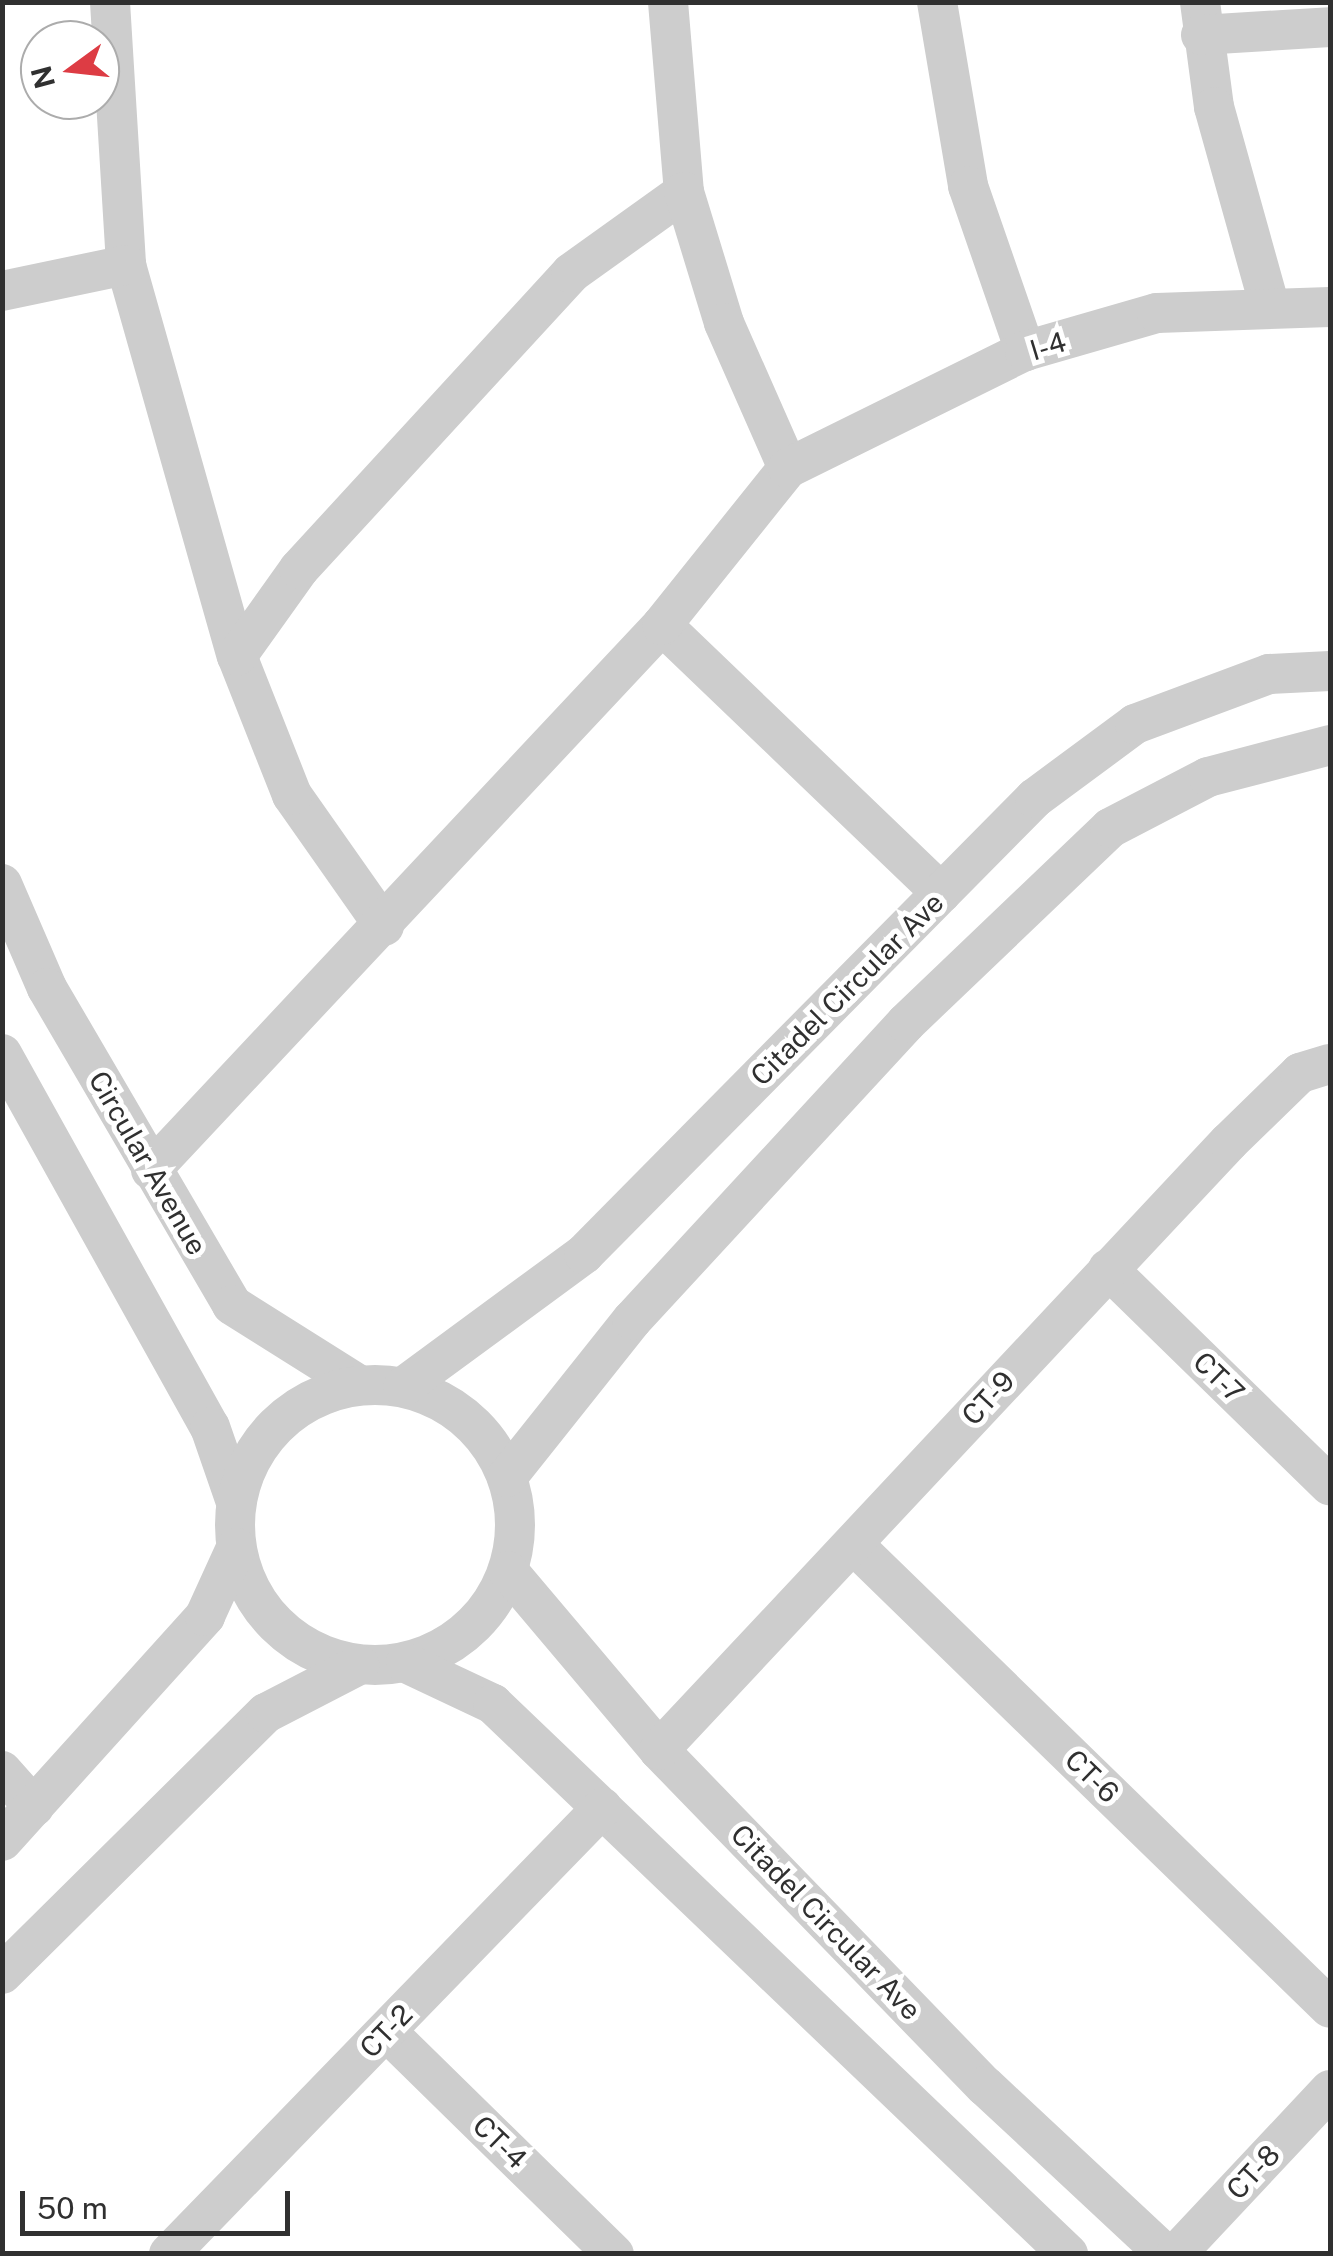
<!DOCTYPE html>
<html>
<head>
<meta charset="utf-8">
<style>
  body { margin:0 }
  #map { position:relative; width:1333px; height:2256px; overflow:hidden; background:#fff; font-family:"Public Sans",sans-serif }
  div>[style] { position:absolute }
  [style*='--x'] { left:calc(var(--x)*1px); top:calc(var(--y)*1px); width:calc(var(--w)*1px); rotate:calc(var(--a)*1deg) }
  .minor>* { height:40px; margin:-20px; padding:0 20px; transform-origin:20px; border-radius:20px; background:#cdcdcd }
  .minor>.ring { margin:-20px; padding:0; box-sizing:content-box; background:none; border:40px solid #cdcdcd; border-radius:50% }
  span { translate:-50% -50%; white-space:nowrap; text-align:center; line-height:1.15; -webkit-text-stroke:10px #fff; paint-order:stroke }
  .street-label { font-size:28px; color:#303030 }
  .frame { position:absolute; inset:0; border:5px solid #303030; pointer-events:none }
  .north { position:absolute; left:20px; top:20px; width:100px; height:100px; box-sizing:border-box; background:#fff; border:2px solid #acacac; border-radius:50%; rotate:255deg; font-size:28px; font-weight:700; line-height:40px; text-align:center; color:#303030 }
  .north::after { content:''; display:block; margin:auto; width:35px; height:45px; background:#dd3c44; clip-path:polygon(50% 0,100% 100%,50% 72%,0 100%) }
  .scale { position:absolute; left:20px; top:2191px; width:270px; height:45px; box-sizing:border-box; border:5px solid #303030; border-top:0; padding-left:12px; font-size:30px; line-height:35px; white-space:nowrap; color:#303030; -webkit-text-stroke:8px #fff; paint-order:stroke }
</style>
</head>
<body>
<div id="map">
  <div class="minor">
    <div style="--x:110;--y:2;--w:263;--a:86.5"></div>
    <div style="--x:126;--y:265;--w:406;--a:74.2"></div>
    <div style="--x:668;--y:2;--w:191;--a:85.2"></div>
    <div style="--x:937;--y:2;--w:187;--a:80.4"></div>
    <div style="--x:968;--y:186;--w:175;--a:70.9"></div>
    <div style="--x:1200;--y:2;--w:106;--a:82.4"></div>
    <div style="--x:1214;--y:107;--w:208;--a:74.4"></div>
    <div style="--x:1201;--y:35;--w:129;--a:-3.5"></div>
    <div style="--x:2;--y:291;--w:127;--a:-11.8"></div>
    <div style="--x:662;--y:625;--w:387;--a:43.8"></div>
    <div style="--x:2;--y:884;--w:113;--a:66.6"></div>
    <div style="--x:47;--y:988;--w:367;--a:59.7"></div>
    <div style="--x:232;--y:1305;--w:150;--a:32.2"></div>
    <div style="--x:384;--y:926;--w:160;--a:-125.1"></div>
    <div style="--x:292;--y:795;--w:149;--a:-111.6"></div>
    <div style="--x:237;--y:656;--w:107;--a:-54.5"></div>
    <div style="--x:299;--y:569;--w:402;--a:-47.4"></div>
    <div style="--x:571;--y:273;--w:139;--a:-35.6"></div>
    <div style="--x:684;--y:192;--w:137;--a:73"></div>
    <div style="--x:724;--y:323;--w:158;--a:66.2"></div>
    <div style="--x:2;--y:1054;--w:427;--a:60.9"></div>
    <div style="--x:210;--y:1427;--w:79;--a:70.9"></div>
    <div style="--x:151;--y:1170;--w:747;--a:-46.84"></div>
    <div style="--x:662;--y:625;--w:201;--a:-51.3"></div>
    <div style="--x:788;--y:468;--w:264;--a:-26.3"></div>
    <div style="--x:1025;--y:351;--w:137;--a:-16.1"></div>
    <div style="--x:1157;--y:313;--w:173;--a:-2"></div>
    <div style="--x:1108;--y:1269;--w:310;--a:44.3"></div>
    <div class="ring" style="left:235px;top:1385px;width:240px;height:240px"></div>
    <div style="--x:403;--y:1387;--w:225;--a:-36.3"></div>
    <div style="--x:584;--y:1254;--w:641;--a:-45.32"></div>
    <div style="--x:1035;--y:798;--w:124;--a:-36.5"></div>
    <div style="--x:1135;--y:724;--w:143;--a:-20.5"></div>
    <div style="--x:1269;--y:674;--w:61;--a:-2.8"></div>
    <div style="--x:507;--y:1477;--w:201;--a:-51.5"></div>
    <div style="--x:632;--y:1320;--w:404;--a:-47.3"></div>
    <div style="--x:906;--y:1023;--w:282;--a:-43.7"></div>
    <div style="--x:1110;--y:828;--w:110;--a:-27.5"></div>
    <div style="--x:1208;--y:777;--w:126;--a:-14.7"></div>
    <div style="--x:853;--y:1544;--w:665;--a:44.21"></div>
    <div style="--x:508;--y:1571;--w:234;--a:49.8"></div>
    <div style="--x:659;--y:1750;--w:468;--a:45.9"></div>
    <div style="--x:985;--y:2086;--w:246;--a:43"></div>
    <div style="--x:406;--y:1663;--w:96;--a:25.2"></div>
    <div style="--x:493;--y:1704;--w:796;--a:43.73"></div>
    <div style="--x:659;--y:1750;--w:833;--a:-46.85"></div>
    <div style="--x:1229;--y:1142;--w:99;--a:-44.2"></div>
    <div style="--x:1300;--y:1073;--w:31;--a:-17"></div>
    <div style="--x:2;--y:1771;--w:48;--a:48.4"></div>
    <div style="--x:2;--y:1841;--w:303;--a:-47.9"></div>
    <div style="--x:205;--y:1616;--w:75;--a:-65.5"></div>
    <div style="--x:2;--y:1974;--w:371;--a:-44.7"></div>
    <div style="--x:266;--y:1713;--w:105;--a:-27.3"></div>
    <div style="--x:386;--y:2031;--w:319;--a:44.4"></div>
    <div style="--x:169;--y:2254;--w:622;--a:-45.85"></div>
    <div style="--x:1176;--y:2254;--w:225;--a:-46.8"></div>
  </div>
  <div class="street-label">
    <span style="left:1048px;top:346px;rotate:-17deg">I-4</span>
    <span style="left:847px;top:989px;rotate:-45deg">Citadel Circular Ave</span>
    <span style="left:148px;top:1163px;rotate:60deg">Circular Avenue</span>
    <span style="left:1219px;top:1377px;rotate:44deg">CT-7</span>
    <span style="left:988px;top:1398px;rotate:-47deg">CT-9</span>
    <span style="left:1092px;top:1776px;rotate:44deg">CT-6</span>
    <span style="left:826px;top:1922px;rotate:46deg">Citadel Circular Ave</span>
    <span style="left:386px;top:2031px;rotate:-46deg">CT-2</span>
    <span style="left:500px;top:2142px;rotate:44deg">CT-4</span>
    <span style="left:1253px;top:2172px;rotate:-47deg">CT-8</span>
  </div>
  <div class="frame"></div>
  <div class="north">N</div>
  <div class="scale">50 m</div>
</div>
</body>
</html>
